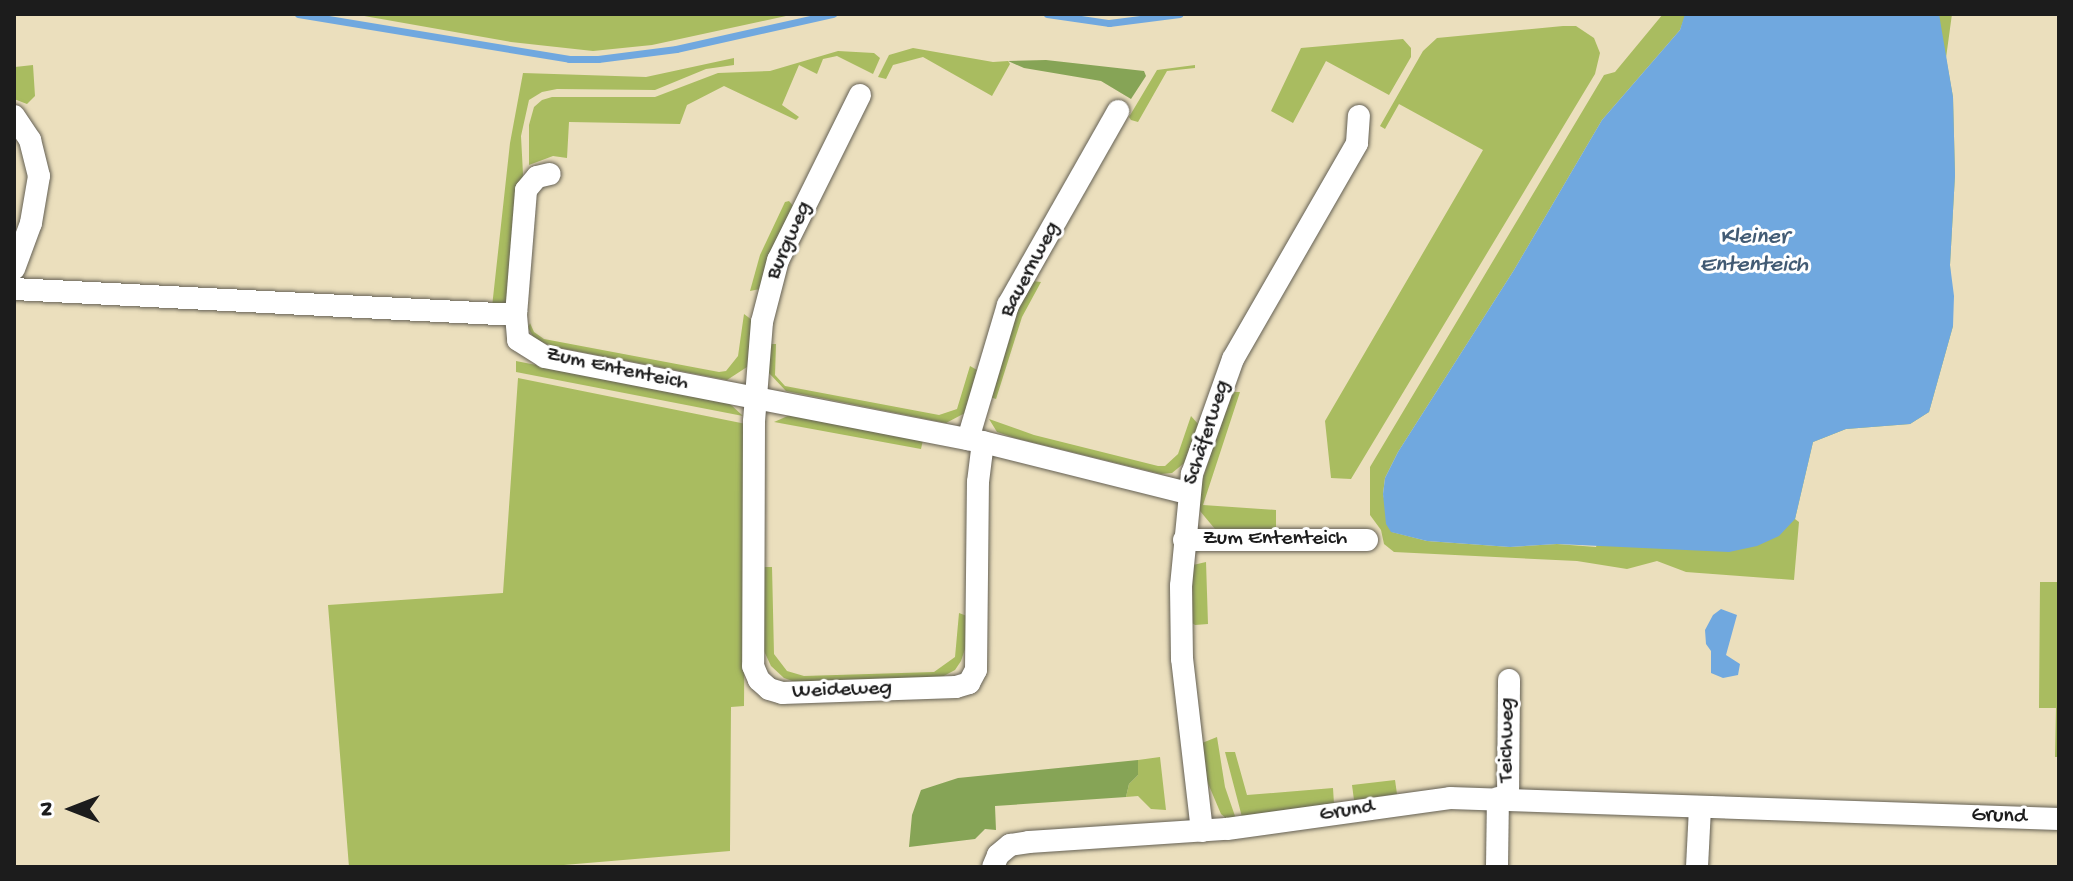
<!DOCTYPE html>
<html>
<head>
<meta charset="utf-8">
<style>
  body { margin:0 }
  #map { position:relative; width:2073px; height:881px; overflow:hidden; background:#ebdfbd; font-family:"Gochi Hand",sans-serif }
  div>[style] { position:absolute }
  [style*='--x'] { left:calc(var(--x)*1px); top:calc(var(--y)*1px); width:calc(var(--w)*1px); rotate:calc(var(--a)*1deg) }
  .green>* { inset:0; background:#a9bc60 }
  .forest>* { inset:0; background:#86a456 }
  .water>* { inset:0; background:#70a8df }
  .stream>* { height:7px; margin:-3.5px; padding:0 3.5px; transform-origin:3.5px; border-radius:3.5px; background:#70a8df }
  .roads { filter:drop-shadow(0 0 2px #646054) drop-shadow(0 0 2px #646054) }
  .minor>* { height:22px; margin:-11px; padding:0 11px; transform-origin:11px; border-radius:11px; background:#fff }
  span { translate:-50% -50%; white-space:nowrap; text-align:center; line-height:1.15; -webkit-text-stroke:6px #fff; paint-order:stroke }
  .street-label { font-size:22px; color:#1c1c1c }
  .water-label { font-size:24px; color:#425b74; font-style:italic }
  .frame { position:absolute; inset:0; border:16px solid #1c1c1c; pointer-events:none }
  .north { position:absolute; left:32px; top:769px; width:80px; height:80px; -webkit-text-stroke:6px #fff; paint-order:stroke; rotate:270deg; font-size:22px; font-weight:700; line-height:32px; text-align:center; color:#1c1c1c }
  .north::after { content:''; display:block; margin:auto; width:28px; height:36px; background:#1c1c1c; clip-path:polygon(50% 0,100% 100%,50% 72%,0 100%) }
</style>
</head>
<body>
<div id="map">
  <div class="green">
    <div style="clip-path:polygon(353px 14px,795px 14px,652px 45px,593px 51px,511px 42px)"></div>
    <div style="clip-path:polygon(1663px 14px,1686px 14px,1680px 30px,1602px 120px,1514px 270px,1398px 452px,1385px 478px,1383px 494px,1392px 532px,1427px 541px,1510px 547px,1557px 544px,1596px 547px,1781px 14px,1952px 14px,1946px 58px,1953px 97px,1955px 175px,1950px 265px,1953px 326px,1929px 412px,1910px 424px,1846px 429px,1813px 442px,1795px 519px,1799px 522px,1794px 580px,1686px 572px,1657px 561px,1627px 569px,1577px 561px,1394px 552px,1384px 544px,1381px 530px,1370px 515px,1370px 467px,1604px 75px,1615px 72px)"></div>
    <div style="clip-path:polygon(1563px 26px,1576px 26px,1594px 38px,1600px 53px,1595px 74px,1351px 479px,1331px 478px,1325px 421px,1483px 150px,1399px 104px,1385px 129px,1380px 126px,1423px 51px,1437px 38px)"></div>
    <div style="clip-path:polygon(1403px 39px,1411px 48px,1411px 57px,1389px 95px,1326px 61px,1293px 123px,1271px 111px,1301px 48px)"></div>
    <div style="clip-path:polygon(913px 48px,993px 62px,1008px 61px,1010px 64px,992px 96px,923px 57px,893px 65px,886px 79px,878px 77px,889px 55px)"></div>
    <div style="clip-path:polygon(838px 51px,874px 53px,880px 58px,873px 74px,837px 56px,823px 59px,817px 74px,799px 65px,782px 105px,799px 117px,796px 120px,724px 86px,687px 105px,680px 124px,569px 122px,567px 158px,553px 156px,529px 165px,529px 125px,534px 107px,542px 100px,552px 97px,655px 97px,718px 73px,770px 71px)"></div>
    <div style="clip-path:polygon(734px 58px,734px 65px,706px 69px,655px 90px,557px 89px,542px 92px,529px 100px,521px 136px,523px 174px,510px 303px,492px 307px,510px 143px,523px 73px,646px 77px)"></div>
    <div style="clip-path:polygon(14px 61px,15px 67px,33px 65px,35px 96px,27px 104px,14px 99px)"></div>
    <div style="clip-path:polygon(1195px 65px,1195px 68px,1167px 71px,1138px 122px,1131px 120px,1129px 117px,1157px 70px)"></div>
    <div style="clip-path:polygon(789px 201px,794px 207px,760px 289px,750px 291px,760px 255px,785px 202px)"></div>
    <div style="clip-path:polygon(1032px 281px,1041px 282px,1022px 317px,996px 399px,990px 397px,1013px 320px)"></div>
    <div style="clip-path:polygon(744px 314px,752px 320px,747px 367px,727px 380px,555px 347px,535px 340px,528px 328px,530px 323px,534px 332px,544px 339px,719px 372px,726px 371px,738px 356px)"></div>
    <div style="clip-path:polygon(769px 344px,776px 344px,775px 375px,785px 386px,939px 415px,957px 409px,970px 366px,977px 370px,965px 413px,946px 423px,786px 391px,768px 372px)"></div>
    <div style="clip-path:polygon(516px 361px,729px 403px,743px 416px,516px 372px)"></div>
    <div style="clip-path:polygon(518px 378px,746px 424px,744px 706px,731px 707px,730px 851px,540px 867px,349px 867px,328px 605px,503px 593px)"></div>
    <div style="clip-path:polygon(1230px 392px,1240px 392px,1203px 505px,1276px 510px,1276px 532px,1215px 529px,1200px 511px,1200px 488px)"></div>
    <div style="clip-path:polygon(790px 415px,923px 440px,921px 449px,774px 422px)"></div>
    <div style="clip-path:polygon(1191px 416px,1199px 425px,1188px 460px,1172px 473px,1161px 474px,1015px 438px,997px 432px,989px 419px,1034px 435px,1158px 466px,1165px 466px,1178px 454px)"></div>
    <div style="clip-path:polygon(1206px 562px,1208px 624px,1195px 625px,1192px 623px,1193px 565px)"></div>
    <div style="clip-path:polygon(763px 567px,772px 567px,774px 654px,787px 671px,804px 676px,934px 672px,955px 657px,959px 613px,967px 616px,966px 646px,961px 661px,955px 670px,938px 679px,798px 683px,784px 678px,771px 666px,764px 651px)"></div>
    <div style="clip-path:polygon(2040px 582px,2059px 582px,2059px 757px,2055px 757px,2056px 708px,2039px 708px)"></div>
    <div style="clip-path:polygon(1217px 737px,1225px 787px,1236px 819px,1227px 819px,1221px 814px,1204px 774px,1202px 743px)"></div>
    <div style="clip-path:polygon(1225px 752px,1235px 752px,1247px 795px,1333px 788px,1334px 804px,1242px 817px)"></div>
    <div style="clip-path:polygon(1160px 757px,1166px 810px,1151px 809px,1138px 796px,1126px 797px,1129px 784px,1138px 775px,1138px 760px)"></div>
    <div style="clip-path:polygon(1395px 780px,1397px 794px,1354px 800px,1352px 785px)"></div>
  </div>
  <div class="forest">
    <div style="clip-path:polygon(1046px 60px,1144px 71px,1146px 76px,1131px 99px,1101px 81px,1024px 68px,1008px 61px)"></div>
    <div style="clip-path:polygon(1138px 760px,1138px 775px,1129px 784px,1126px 797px,995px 806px,996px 830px,985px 829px,975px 839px,909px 847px,912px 815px,921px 790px,958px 778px)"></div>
  </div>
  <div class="water">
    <div style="clip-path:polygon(1685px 14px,1939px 14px,1953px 97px,1955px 175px,1950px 265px,1954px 296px,1953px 326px,1929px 412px,1910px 424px,1846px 429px,1813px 442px,1795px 519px,1779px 536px,1757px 546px,1729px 552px,1557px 544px,1510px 547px,1427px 541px,1391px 532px,1386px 524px,1383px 494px,1385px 478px,1398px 452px,1514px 270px,1602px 120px,1680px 30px)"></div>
    <div style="clip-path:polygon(1721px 609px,1737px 615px,1726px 655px,1740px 664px,1738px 675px,1723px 678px,1711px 673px,1711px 651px,1706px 644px,1705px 630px,1713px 615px)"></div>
  </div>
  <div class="stream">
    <div style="--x:298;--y:14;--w:275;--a:9.4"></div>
    <div style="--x:569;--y:59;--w:29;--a:0"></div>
    <div style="--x:598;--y:59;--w:79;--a:-7.3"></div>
    <div style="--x:676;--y:49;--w:161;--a:-12.6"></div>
    <div style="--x:1047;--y:14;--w:63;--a:8.3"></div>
    <div style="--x:1109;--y:23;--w:71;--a:-7.3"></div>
  </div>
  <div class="roads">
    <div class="minor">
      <div style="--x:860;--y:95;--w:184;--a:116.4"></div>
      <div style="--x:778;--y:260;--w:64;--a:104.5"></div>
      <div style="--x:762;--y:322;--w:100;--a:94.6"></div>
      <div style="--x:754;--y:422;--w:244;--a:90.2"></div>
      <div style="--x:753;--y:666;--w:15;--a:67"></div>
      <div style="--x:759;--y:680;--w:13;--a:42"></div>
      <div style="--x:769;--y:689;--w:14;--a:17"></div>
      <div style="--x:782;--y:693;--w:174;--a:-2"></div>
      <div style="--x:956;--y:687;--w:14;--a:-17"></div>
      <div style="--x:969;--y:683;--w:15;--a:-62"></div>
      <div style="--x:976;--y:670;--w:188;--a:-89.4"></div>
      <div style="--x:978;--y:482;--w:40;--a:-82.9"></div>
      <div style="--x:14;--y:116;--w:29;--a:56"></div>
      <div style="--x:30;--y:140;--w:37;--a:76"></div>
      <div style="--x:39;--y:176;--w:48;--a:99.7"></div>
      <div style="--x:31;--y:223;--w:49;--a:110.3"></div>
      <div style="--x:14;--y:289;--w:503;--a:2.96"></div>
      <div style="--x:516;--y:315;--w:25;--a:85"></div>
      <div style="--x:518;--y:340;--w:32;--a:32"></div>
      <div style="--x:545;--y:357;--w:446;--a:11"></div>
      <div style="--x:983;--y:442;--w:211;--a:14"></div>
      <div style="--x:516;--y:315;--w:125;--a:-85.4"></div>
      <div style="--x:526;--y:190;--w:17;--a:-50"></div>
      <div style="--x:537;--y:177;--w:13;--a:-13"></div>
      <div style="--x:968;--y:439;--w:140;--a:-73.4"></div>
      <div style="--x:1008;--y:305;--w:223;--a:-60.4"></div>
      <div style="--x:1184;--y:540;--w:183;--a:0"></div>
      <div style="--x:1508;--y:799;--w:119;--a:-89.5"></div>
      <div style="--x:1202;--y:831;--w:173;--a:-96.6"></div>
      <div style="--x:1182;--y:659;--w:73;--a:-90.8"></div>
      <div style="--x:1181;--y:586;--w:113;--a:-84.4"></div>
      <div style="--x:1192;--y:474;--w:122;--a:-70.4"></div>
      <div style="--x:1233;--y:359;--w:249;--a:-60.1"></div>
      <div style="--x:1357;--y:143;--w:27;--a:-86"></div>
      <div style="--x:993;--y:867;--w:13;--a:-67"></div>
      <div style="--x:998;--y:855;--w:16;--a:-40"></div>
      <div style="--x:1010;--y:845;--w:19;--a:-9"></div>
      <div style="--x:1029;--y:842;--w:198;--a:-3.8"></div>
      <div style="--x:1227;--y:829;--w:225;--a:-7.9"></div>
      <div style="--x:1450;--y:798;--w:609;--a:1.97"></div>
      <div style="--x:1497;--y:867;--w:69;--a:-89.2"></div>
      <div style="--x:1697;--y:867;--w:60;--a:-87.1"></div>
    </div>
  </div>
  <div class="street-label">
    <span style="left:790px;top:241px;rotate:-66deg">Burgweg</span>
    <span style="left:1031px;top:270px;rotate:-62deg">Bauernweg</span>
    <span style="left:617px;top:370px;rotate:12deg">Zum Ententeich</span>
    <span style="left:1208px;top:433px;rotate:-72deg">Schäferweg</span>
    <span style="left:1275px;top:540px">Zum Ententeich</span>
    <span style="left:842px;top:691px;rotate:-2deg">Weideweg</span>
    <span style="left:1508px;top:740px;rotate:-89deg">Teichweg</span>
    <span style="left:1347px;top:812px;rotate:-9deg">Grund</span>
    <span style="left:1999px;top:817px;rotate:2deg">Grund</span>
  </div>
  <div class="water-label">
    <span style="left:1754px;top:252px">Kleiner<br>Ententeich</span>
  </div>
  <div class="frame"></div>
  <div class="north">N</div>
</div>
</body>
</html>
